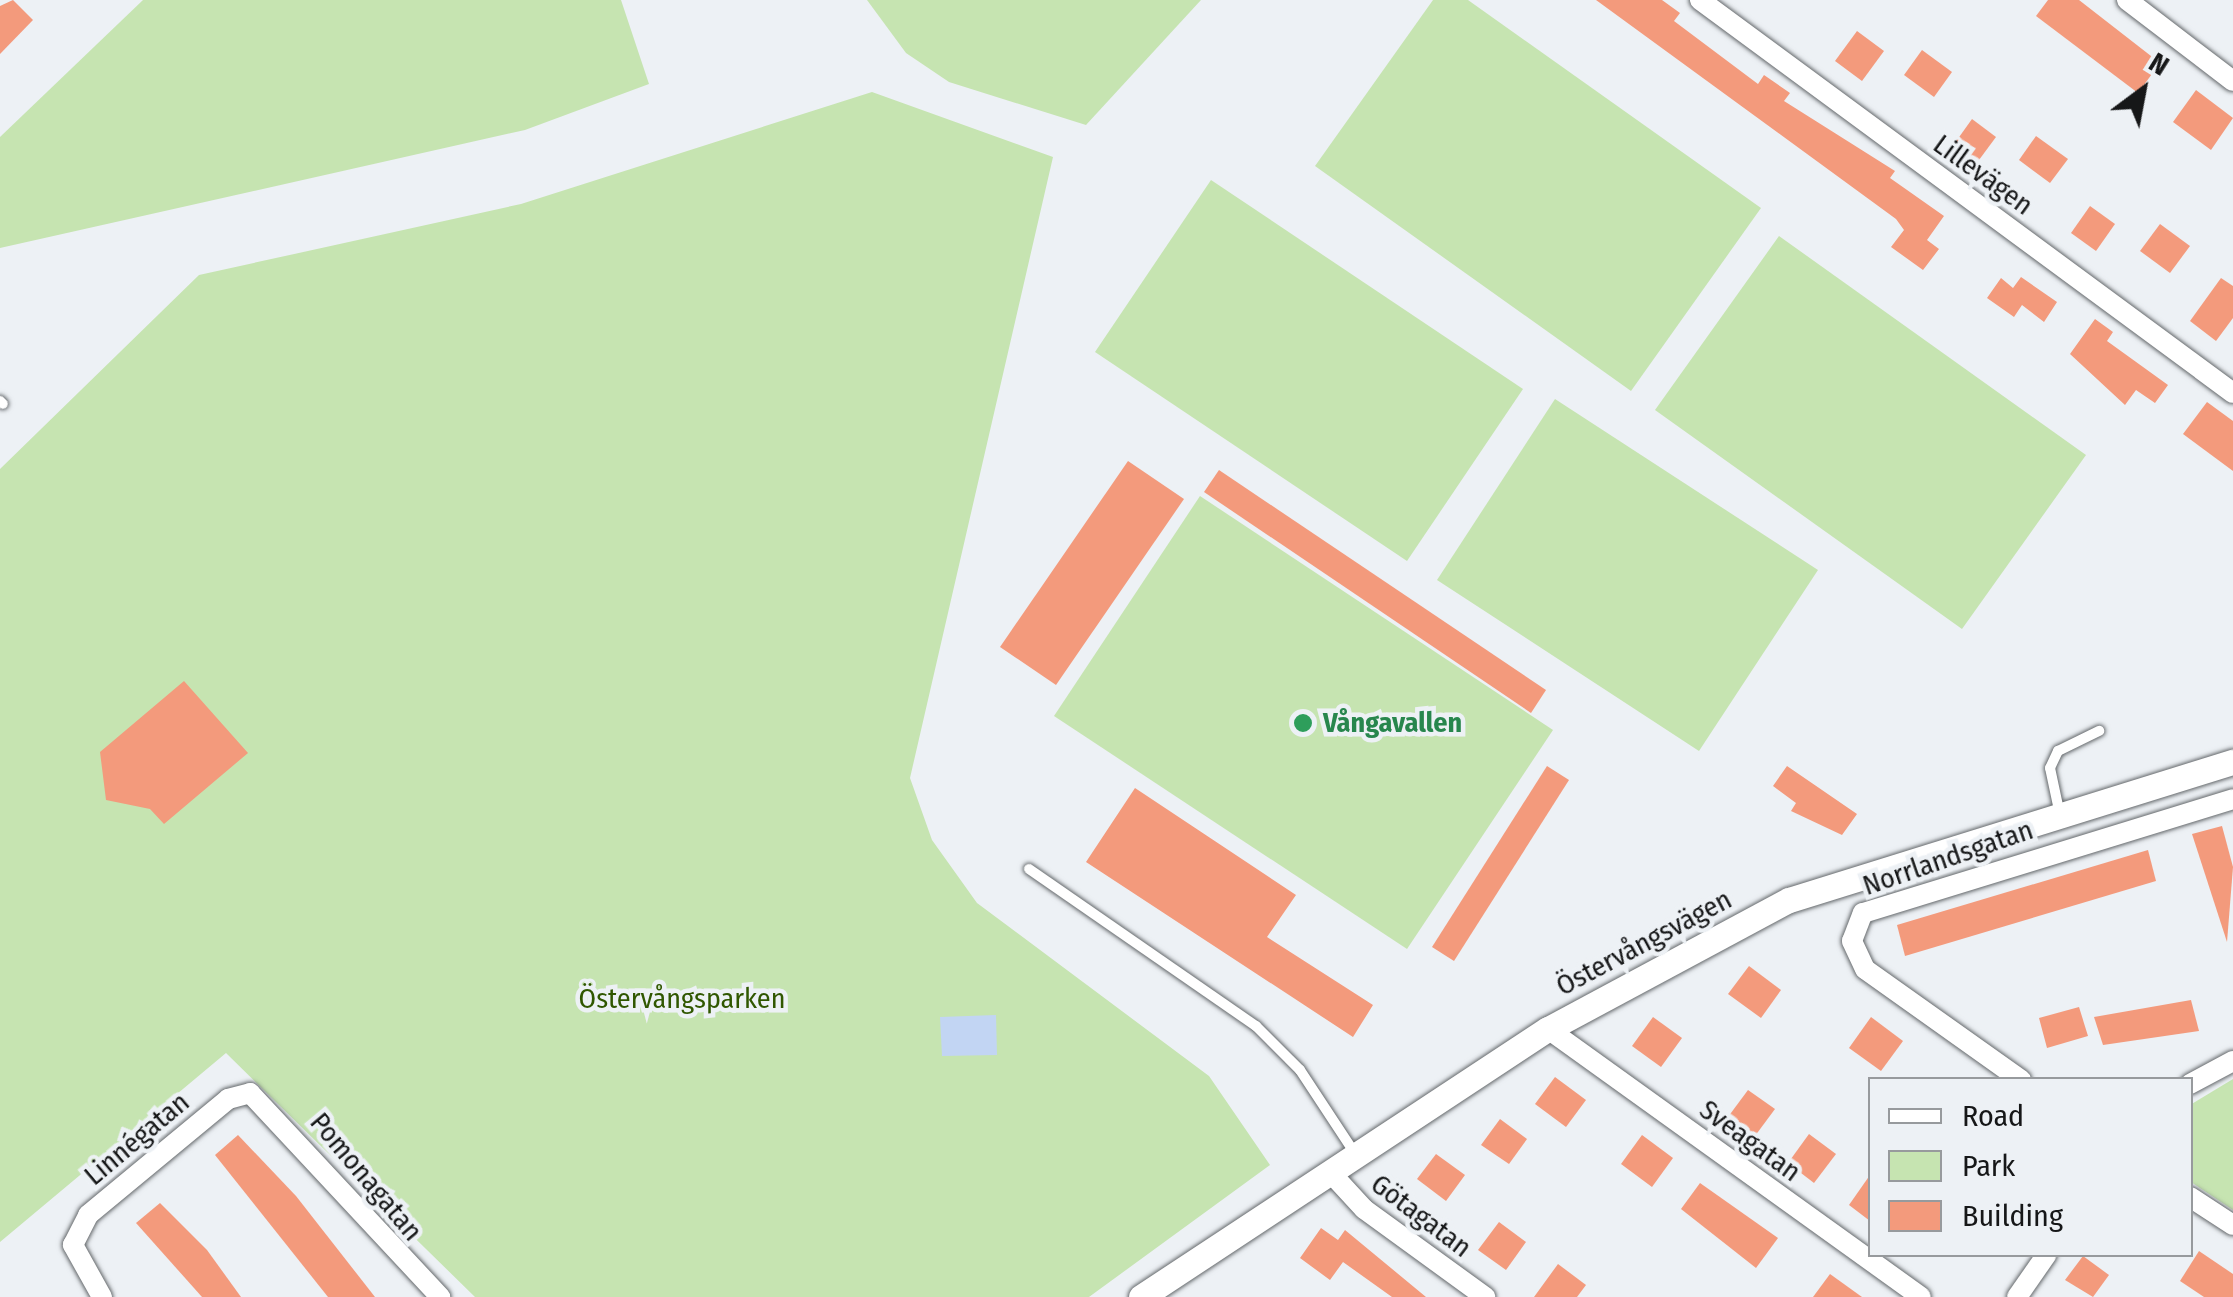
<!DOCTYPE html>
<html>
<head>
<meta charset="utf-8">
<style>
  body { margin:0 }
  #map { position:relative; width:2233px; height:1297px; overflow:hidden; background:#edf1f5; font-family:"Fira Sans Condensed",sans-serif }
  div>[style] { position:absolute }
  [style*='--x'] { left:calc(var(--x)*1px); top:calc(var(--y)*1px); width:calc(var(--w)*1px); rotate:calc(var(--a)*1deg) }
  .green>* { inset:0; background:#c6e4b1 }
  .water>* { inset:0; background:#c2d5f3 }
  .building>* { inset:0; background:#f39a7c }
  .roads { filter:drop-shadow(0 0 2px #64686b) drop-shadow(0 0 2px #64686b) }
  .service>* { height:10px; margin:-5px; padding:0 5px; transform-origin:5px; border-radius:5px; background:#fff }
  .minor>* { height:20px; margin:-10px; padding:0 10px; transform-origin:10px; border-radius:10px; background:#fff }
  .tertiary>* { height:25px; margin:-12.5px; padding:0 12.5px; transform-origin:12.5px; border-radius:12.5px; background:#fff }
  .dots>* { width:28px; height:28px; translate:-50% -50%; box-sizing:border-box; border:5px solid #edf1f5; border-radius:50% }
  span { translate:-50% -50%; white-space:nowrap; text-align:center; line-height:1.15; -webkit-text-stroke:9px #edf1f5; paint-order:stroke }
  .street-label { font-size:28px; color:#161718 }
  .leisure-label { font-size:28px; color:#27864d; font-weight:700 }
  .left { translate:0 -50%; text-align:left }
  .park-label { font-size:28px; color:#305700 }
  .legend { position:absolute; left:1868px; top:1077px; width:325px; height:180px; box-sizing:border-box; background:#edf1f5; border:2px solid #979a9d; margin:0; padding:12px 18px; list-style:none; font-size:30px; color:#161718 }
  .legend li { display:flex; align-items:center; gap:20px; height:50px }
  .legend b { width:50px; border:2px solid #979a9d }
  .north { position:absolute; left:2093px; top:40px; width:100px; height:100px; -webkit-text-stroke:8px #edf1f5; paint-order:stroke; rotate:32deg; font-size:28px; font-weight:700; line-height:40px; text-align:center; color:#161718 }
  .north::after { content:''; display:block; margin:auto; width:35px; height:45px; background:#161718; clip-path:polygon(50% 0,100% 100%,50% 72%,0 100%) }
</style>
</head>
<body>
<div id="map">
  <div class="green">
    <div style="clip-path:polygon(143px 0,621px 0,649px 84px,525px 130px,0 248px,0 137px)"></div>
    <div style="clip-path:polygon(867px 0,1201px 0,1086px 125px,949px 82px,906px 53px)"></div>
    <div style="clip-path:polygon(1433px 0,1468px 0,1761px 208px,1631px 391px,1315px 166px)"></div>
    <div style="clip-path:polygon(872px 92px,1053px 157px,910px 778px,932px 840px,977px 903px,1209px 1076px,1270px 1165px,1089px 1297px,475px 1297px,226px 1053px,0 1242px,0 469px,199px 275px,521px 204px)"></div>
    <div style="clip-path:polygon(1211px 180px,1523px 389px,1407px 561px,1095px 352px)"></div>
    <div style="clip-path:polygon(1779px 236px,2086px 455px,1962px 629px,1655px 410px)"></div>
    <div style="clip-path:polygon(1555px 399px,1818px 570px,1699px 751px,1437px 580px)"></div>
    <div style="clip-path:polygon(1200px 496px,1553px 730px,1407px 949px,1054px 716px)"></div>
    <div style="clip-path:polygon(2233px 1079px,2233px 1210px,2191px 1182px,2190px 1105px)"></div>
  </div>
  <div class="water">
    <div style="clip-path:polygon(996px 1015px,997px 1055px,942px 1056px,940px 1017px)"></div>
  </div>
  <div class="building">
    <div style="clip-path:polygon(13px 0,33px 20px,0 54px,0 6px)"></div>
    <div style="clip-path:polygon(1596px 0,1662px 0,1680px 13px,1674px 21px,1758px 84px,1764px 75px,1790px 93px,1784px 101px,1895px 171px,1890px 178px,1944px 216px,1927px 240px,1939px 249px,1923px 270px,1891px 247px,1904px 230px,1896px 219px)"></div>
    <div style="clip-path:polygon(2048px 0,2079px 0,2160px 63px,2138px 93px,2036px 16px)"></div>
    <div style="clip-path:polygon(1857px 31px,1884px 51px,1862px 81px,1835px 61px)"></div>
    <div style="clip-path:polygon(1922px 50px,1952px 72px,1934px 97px,1904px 75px)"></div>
    <div style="clip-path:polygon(2196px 90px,2233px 118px,2211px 150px,2173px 122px)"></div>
    <div style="clip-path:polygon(1972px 119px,1996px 137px,1976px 164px,1952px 147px)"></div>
    <div style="clip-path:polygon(2036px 136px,2068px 159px,2050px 183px,2019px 160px)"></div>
    <div style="clip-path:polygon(2090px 206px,2115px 224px,2096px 251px,2071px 233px)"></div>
    <div style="clip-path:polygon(2160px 224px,2190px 246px,2170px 273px,2140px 251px)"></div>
    <div style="clip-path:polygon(2021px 277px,2057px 302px,2044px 322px,2022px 305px,2014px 317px,1987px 298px,2001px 278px,2013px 288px)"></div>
    <div style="clip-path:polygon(2221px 278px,2233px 286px,2233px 318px,2216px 341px,2190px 321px)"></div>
    <div style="clip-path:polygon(2095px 319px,2113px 332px,2107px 341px,2168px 385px,2155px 403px,2136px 390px,2125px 405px,2070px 354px)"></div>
    <div style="clip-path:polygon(2207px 402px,2233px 421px,2233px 471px,2183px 434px)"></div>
    <div style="clip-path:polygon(1128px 461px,1184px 499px,1056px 685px,1000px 647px)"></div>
    <div style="clip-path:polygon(1219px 470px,1546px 690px,1531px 713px,1204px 492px)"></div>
    <div style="clip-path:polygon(184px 681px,248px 753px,164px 824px,150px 809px,106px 800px,100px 752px)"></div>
    <div style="clip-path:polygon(1547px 766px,1569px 780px,1454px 961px,1432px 947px)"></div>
    <div style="clip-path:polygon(1787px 766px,1857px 814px,1842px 835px,1791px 811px,1796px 803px,1773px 786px)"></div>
    <div style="clip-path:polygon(1135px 788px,1296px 895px,1267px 937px,1373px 1005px,1353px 1037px,1086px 862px)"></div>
    <div style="clip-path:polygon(2222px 826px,2233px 867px,2227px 942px,2192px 834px)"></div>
    <div style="clip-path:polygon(2148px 850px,2156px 881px,1905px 956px,1897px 925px)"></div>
    <div style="clip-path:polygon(1749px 966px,1781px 990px,1761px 1018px,1728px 994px)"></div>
    <div style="clip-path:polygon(2191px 1000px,2199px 1031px,2103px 1045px,2094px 1017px)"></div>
    <div style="clip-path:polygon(2079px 1007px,2088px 1036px,2047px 1048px,2039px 1018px)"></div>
    <div style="clip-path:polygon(1653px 1017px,1682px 1038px,1661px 1067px,1632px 1046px)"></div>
    <div style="clip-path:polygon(1871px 1017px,1903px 1041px,1881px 1071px,1849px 1048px)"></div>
    <div style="clip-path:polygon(1555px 1077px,1586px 1100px,1566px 1127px,1535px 1104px)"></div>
    <div style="clip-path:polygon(1748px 1090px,1775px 1109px,1752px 1140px,1725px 1121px)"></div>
    <div style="clip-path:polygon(1500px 1119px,1527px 1139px,1509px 1164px,1481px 1145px)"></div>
    <div style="clip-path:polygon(1809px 1134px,1836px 1154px,1814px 1183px,1788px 1163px)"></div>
    <div style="clip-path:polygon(238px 1135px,296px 1196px,375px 1297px,328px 1297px,215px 1155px)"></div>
    <div style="clip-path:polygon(1642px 1135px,1673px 1158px,1652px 1187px,1621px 1164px)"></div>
    <div style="clip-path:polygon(1436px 1154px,1465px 1175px,1446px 1201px,1417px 1179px)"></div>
    <div style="clip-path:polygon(1870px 1175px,1870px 1221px,1849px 1205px)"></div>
    <div style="clip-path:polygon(1700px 1183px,1778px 1238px,1756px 1268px,1681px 1209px)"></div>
    <div style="clip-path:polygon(160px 1203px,207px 1250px,241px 1297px,202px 1297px,136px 1223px)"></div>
    <div style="clip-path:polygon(1499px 1222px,1526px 1242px,1506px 1270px,1478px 1250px)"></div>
    <div style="clip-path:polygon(1321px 1228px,1338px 1240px,1345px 1230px,1426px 1297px,1392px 1297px,1343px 1262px,1330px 1280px,1300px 1258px)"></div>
    <div style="clip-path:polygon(2199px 1251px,2233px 1274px,2233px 1297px,2204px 1297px,2180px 1281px)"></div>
    <div style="clip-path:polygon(2083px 1256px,2109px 1275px,2093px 1297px,2065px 1280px)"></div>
    <div style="clip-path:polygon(1558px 1264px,1586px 1285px,1577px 1297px,1534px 1297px)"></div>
    <div style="clip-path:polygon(1830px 1274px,1862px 1297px,1813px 1297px)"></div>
  </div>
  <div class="roads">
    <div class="service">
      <div style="--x:0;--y:401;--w:4;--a:45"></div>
      <div style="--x:2060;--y:815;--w:48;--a:-102"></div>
      <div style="--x:2050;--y:768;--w:19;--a:-65"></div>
      <div style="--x:2058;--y:751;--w:46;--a:-26"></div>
      <div style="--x:1029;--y:869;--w:276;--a:34.7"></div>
      <div style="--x:1256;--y:1026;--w:62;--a:45"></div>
      <div style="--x:1300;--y:1070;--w:102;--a:56.6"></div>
    </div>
    <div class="minor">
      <div style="--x:1700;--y:0;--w:662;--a:36.4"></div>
      <div style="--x:2127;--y:0;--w:133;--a:37.4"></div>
      <div style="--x:1548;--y:1029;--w:459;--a:35.7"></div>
      <div style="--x:2021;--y:1080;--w:191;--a:-144.6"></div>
      <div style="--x:1865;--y:969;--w:31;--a:-115"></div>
      <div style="--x:1852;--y:941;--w:30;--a:-69"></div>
      <div style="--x:1863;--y:913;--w:387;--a:-17.1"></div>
      <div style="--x:2190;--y:1084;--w:49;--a:-28.1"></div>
      <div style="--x:1330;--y:1172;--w:50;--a:47.4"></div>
      <div style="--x:1364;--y:1209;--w:150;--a:36"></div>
      <div style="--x:2190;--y:1197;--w:51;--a:33.1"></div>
      <div style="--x:102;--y:1297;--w:60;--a:-119.1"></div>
      <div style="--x:73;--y:1245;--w:34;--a:-63"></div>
      <div style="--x:88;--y:1215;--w:182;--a:-39.6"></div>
      <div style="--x:228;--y:1099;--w:23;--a:-15"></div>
      <div style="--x:250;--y:1093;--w:279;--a:47"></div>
      <div style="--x:2017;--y:1297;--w:52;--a:-55.1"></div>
    </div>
    <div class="tertiary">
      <div style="--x:1141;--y:1297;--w:487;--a:-33.4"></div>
      <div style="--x:1548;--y:1029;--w:273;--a:-28.2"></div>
      <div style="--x:1789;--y:900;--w:465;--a:-17.3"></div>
    </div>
  </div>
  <div class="dots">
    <div style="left:1303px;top:723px;background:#2e9e5b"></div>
  </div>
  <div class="street-label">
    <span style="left:1983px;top:175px;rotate:36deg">Lillevägen</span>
    <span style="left:1948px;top:858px;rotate:-19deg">Norrlandsgatan</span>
    <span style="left:1644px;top:943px;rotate:-28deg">Östervångsvägen</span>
    <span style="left:137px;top:1139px;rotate:-40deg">Linnégatan</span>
    <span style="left:1750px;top:1141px;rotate:36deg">Sveagatan</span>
    <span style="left:366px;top:1177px;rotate:50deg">Pomonagatan</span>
    <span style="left:1421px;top:1216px;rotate:37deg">Götagatan</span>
  </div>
  <div class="leisure-label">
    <span class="left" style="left:1323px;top:723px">Vångavallen</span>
  </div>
  <div class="park-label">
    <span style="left:682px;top:999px">Östervångsparken</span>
  </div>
  <ul class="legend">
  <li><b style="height:12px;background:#fff"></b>Road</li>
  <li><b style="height:28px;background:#c6e4b1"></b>Park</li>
  <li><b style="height:28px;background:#f39a7c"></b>Building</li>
  </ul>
  <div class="north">N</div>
</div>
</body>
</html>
